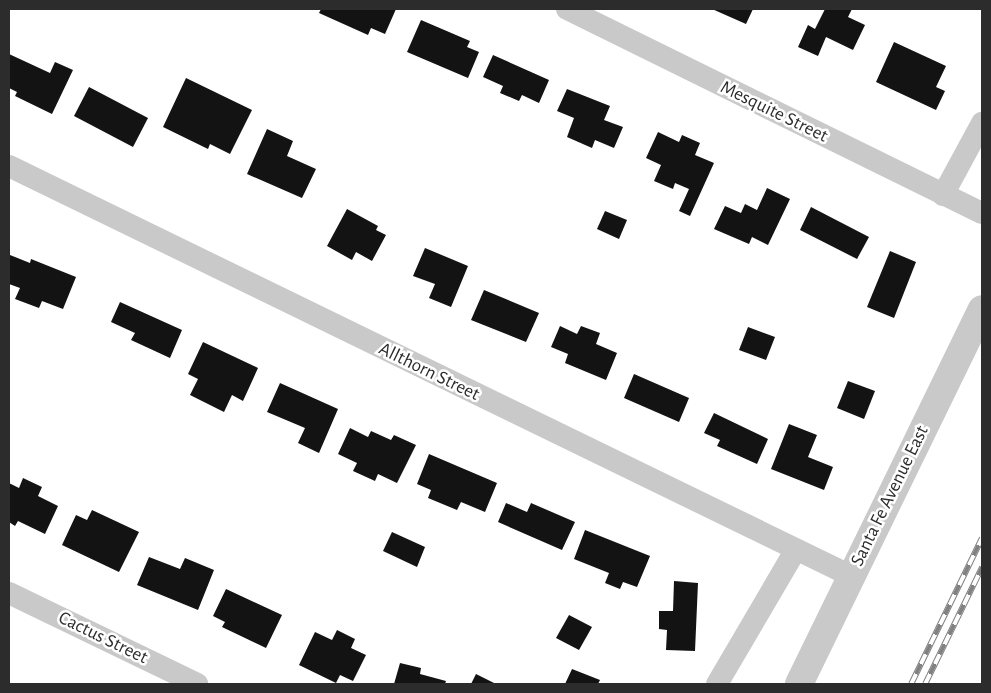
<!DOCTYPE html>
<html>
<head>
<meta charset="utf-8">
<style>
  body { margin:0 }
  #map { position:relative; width:991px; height:693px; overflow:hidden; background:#fff; font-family:"Alegreya Sans",sans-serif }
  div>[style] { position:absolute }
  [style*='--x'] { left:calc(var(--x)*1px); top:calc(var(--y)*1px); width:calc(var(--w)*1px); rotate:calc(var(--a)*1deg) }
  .building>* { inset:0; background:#131313 }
  .minor>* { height:22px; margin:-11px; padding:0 11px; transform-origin:11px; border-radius:11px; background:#c9c9c9 }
  .tertiary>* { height:28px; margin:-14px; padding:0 14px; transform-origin:14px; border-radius:14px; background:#c9c9c9 }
  .rail>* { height:5.5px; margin-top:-2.75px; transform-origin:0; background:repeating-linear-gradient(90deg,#fff 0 11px,#818181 0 22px); box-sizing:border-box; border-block:1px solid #818181 }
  span { translate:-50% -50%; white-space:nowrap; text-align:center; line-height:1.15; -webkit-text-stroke:5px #fff; paint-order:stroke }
  .street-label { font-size:19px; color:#2c2c2c }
  .frame { position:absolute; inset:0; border:10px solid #2c2c2c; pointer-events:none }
</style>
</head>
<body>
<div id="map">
  <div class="building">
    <div style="clip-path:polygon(321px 9px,396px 9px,385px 34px,371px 28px,368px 35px,319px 13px)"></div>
    <div style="clip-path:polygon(712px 9px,753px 9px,746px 24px)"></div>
    <div style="clip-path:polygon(825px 9px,852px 9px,848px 17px,865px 25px,853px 50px,826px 37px,818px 56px,798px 47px,808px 25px,815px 29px)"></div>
    <div style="clip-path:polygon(421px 20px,470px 41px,467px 47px,479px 52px,468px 78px,407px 52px)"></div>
    <div style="clip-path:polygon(894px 42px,946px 66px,936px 87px,945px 91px,936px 110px,876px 82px)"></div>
    <div style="clip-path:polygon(9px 54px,50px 73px,55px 62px,73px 70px,52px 114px,15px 96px,17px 92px,9px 88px)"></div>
    <div style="clip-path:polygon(493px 55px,549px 80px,539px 103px,522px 95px,519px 101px,500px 93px,503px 86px,483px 77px)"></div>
    <div style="clip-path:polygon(186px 78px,252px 110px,230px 154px,210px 144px,208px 149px,163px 127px)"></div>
    <div style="clip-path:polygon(89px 87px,148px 118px,133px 147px,74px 116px)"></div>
    <div style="clip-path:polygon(567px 89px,610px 106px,604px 120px,623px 127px,614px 148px,595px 140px,592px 148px,567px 137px,574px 118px,557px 111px)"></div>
    <div style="clip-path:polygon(267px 129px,293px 141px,287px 156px,316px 169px,302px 198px,247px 174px)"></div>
    <div style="clip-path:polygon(658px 132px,679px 142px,682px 135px,700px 143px,695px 155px,714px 163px,690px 216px,679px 211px,689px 189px,675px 183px,673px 189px,654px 181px,661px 165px,646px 158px)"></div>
    <div style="clip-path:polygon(767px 188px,790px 199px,768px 245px,752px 237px,749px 244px,714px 229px,725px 206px,741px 213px,745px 204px,757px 210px)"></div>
    <div style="clip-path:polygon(811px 207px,869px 237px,857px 259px,800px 230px)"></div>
    <div style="clip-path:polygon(347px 209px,378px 226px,376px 230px,386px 235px,372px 261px,356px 252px,352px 260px,327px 246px)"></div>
    <div style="clip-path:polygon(605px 211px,627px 220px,619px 239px,597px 229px)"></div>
    <div style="clip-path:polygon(425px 248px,468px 266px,451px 307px,429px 298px,435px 284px,413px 276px)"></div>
    <div style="clip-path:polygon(890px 251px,916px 262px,894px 318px,867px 307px)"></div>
    <div style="clip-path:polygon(10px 255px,30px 263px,31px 259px,76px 277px,63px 309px,42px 301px,39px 308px,15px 299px,20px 288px,9px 284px)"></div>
    <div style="clip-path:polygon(484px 290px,539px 313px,526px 342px,471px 320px)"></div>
    <div style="clip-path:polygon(120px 302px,182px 330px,170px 358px,131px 340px,135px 333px,111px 322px)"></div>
    <div style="clip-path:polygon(560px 326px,577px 334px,581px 326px,600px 333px,596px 344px,617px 353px,606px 380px,565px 363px,568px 354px,551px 347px)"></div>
    <div style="clip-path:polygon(748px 327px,775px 337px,766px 360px,739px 350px)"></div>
    <div style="clip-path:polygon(203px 342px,258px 368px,243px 401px,232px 395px,224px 412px,190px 395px,198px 379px,188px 374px)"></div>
    <div style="clip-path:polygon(634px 374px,689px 398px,679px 422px,624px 398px)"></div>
    <div style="clip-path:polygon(848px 381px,875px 391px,864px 419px,837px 408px)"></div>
    <div style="clip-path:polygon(280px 383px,338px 409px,319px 453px,298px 443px,305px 428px,267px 412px)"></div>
    <div style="clip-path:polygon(714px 413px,768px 439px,757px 464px,717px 446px,720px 440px,704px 433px)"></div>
    <div style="clip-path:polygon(789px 424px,817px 435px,808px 457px,833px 467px,824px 490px,771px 469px)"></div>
    <div style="clip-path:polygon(350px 428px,368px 437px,371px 431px,391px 440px,394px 435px,416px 445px,397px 483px,378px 474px,375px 481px,353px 471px,357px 463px,338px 454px)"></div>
    <div style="clip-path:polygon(429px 454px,497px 483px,485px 512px,461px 502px,457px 510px,428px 498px,431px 490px,417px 484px)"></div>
    <div style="clip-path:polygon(23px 478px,42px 487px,38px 496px,58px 506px,45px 534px,18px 521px,15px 526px,9px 522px,9px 483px,19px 488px)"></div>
    <div style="clip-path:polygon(506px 503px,527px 512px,531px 503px,575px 522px,562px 550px,498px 522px)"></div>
    <div style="clip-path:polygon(92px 510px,139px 532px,119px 572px,62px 545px,76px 515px,87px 520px)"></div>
    <div style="clip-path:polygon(585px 530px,650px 556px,637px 587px,623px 582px,620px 589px,605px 583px,609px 573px,574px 559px)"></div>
    <div style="clip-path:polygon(392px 532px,425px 547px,417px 567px,383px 551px)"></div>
    <div style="clip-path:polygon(149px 557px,180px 569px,185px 558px,214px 570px,198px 610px,137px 585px)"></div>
    <div style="clip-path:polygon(674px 581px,698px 583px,695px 651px,666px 650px,667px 630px,659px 629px,659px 611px,673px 611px)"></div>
    <div style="clip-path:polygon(226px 589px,282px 615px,266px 648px,222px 627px,225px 622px,213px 616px)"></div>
    <div style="clip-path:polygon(569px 615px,592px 627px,579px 650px,556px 638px)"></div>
    <div style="clip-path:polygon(337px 630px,355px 639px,351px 648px,366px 655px,353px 681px,340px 675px,336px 683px,299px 665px,315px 632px,332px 640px)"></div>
    <div style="clip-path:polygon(400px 663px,421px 668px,420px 674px,446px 681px,445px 684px,394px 684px)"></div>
    <div style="clip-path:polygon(572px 669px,600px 680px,598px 684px,565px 684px)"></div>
    <div style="clip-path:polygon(476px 674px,496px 684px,471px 684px)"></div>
  </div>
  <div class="minor">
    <div style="--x:567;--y:9;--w:462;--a:26.2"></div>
    <div style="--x:9;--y:166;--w:937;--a:25.96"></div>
    <div style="--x:943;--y:195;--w:82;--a:-61.6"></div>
    <div style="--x:9;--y:593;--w:209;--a:25.8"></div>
    <div style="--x:717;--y:684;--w:154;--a:-59.6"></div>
  </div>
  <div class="tertiary">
    <div style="--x:799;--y:684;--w:417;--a:-64"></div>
  </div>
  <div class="rail">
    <div style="--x:911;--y:684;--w:162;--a:-64.1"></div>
    <div style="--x:925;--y:684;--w:130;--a:-64"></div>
  </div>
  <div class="street-label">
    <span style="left:774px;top:112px;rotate:26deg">Mesquite Street</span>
    <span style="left:429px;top:372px;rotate:26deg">Allthorn Street</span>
    <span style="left:890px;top:496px;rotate:-64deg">Santa Fe Avenue East</span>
    <span style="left:103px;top:638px;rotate:26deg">Cactus Street</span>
  </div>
  <div class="frame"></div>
</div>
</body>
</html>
